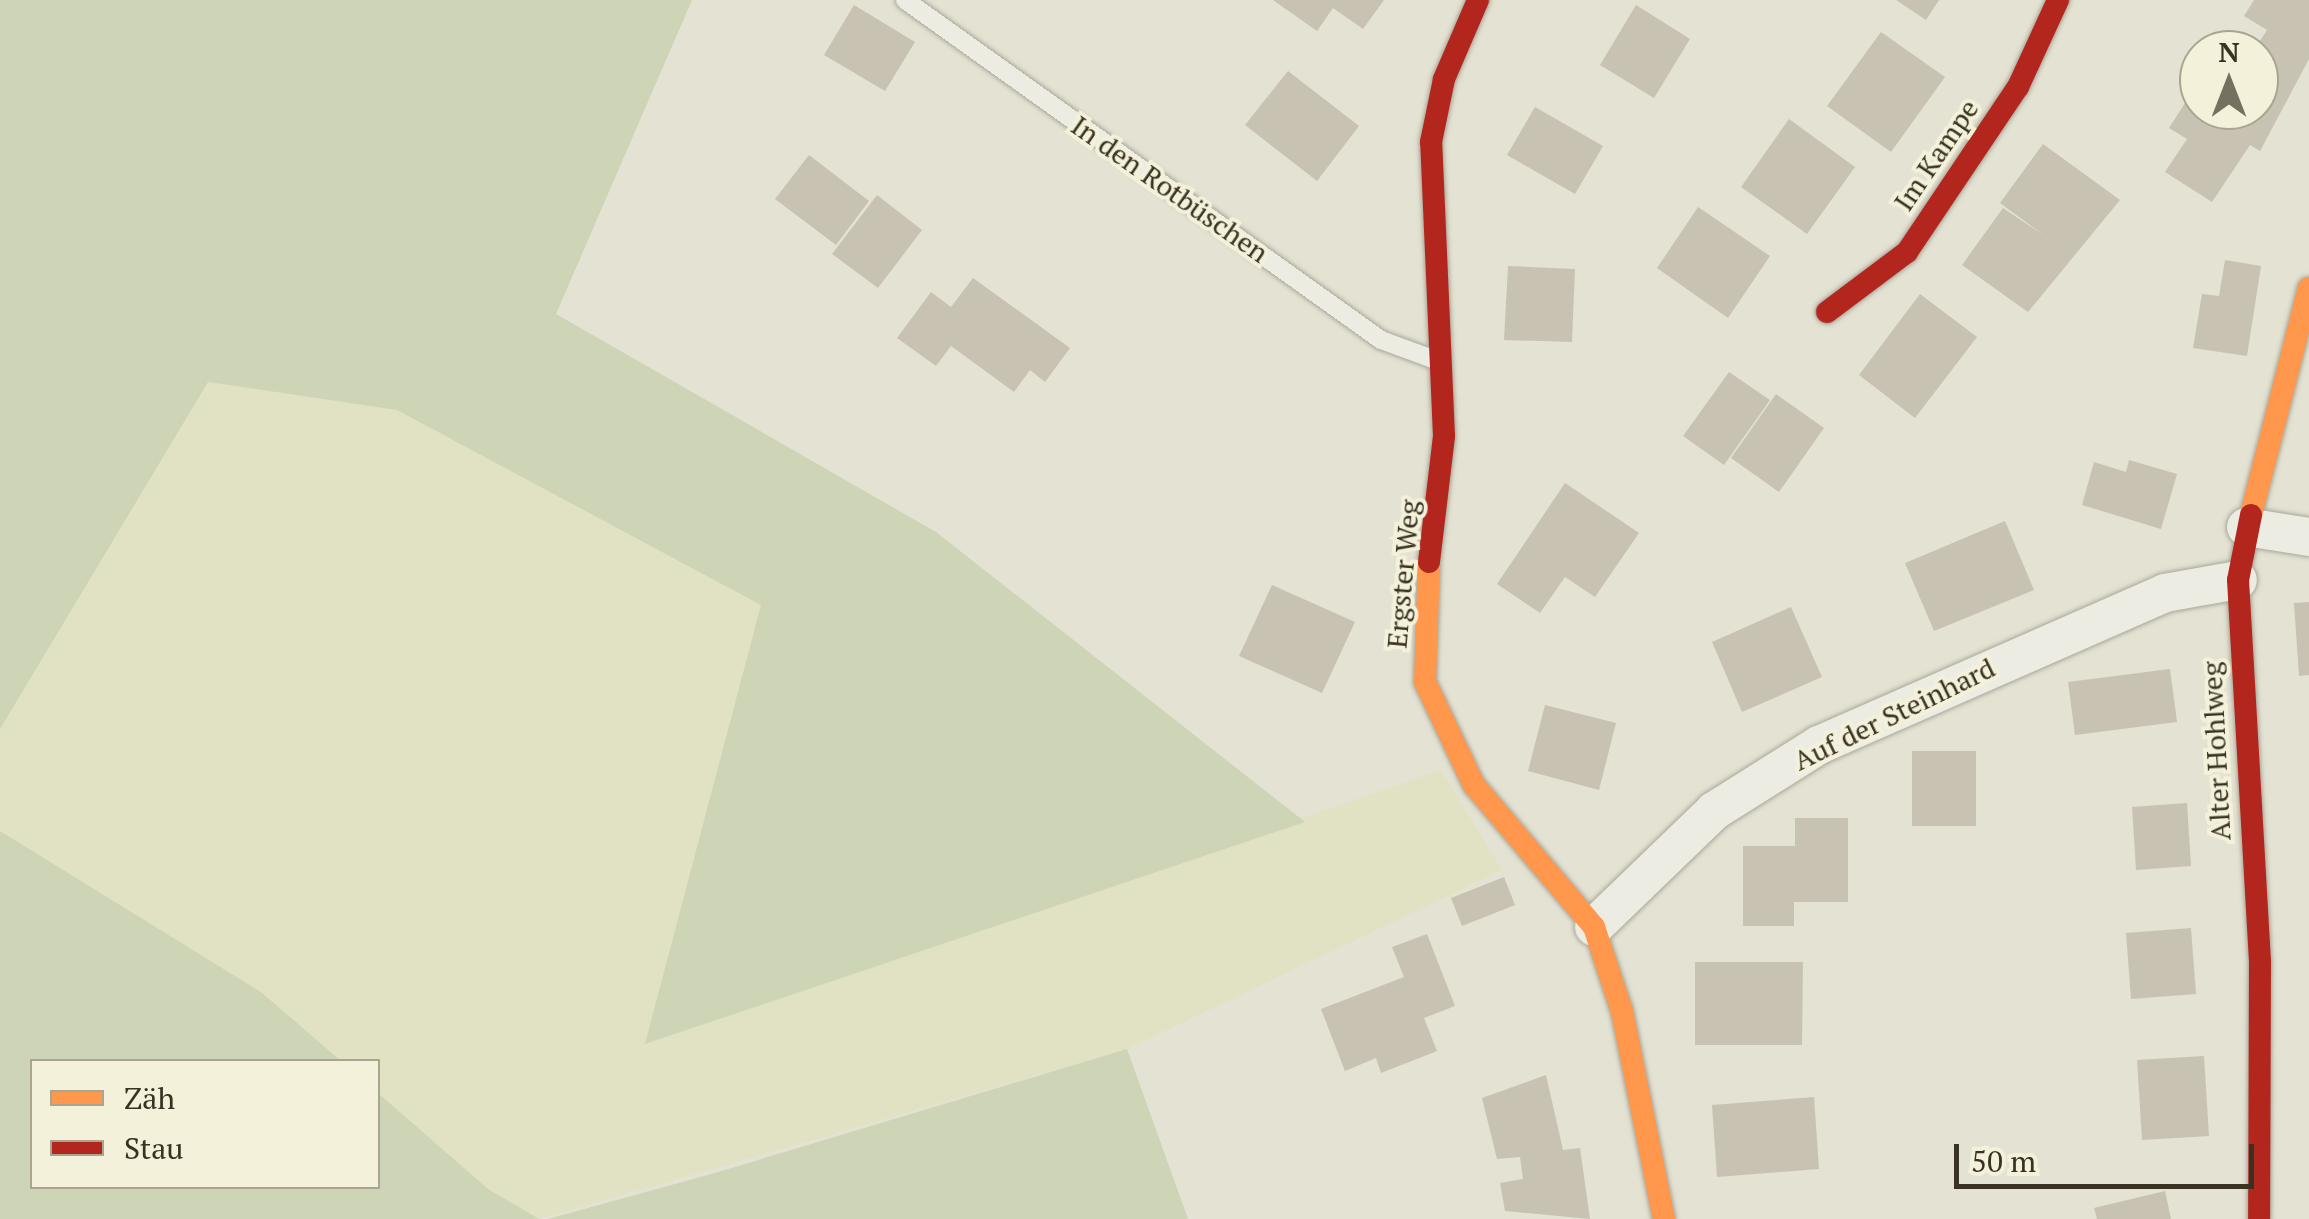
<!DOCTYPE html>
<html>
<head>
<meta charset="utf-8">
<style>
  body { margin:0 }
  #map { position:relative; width:2309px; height:1219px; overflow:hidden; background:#e4e2d2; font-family:"PT Serif",serif }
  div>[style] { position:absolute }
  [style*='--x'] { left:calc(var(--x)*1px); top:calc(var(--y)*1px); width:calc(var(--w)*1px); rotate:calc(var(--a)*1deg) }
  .farmland>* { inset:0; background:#e1e1c4 }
  .green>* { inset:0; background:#ced4b6 }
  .building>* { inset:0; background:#c8c2b3 }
  .roads { filter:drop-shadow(0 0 2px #aaa79a) drop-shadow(0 0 2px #aaa79a) }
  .lane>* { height:18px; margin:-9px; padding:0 9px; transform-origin:9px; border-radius:9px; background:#ecece3 }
  .street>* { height:38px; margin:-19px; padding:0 19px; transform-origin:19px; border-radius:19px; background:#ecece3 }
  .slow>* { height:22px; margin:-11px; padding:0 11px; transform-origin:11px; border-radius:11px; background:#ff974d }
  .jam>* { height:22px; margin:-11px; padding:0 11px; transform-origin:11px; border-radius:11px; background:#b3261e }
  span { translate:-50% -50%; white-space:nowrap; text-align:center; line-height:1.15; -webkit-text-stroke:8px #f3f1da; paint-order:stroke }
  .street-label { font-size:28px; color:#393223 }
  .legend { position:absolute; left:30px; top:1059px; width:350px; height:130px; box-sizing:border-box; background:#f3f1da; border:2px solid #a9a591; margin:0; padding:12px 18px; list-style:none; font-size:30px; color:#393223 }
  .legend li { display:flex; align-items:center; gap:20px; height:50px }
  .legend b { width:50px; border:2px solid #a9a591 }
  .north { position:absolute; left:2179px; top:30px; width:100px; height:100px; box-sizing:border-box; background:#f3f1da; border:2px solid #a9a591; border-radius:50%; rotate:0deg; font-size:28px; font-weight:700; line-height:40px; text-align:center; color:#393223 }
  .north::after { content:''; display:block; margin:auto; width:35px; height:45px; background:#757060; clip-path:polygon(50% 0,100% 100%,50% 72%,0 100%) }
  .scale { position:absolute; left:1954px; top:1144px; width:300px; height:45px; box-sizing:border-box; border:5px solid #393223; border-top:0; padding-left:12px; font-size:30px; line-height:35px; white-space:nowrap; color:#393223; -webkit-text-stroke:8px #f3f1da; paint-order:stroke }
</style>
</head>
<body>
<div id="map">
  <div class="farmland">
    <div style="clip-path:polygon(207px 382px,397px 410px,762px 605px,646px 1044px,1441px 770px,1502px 870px,1127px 1049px,539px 1219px,488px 1189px,378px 1093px,378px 1062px,341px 1061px,261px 992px,0 831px,0 729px)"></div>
  </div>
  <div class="green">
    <div style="clip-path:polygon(0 0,692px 0,556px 314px,936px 532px,1305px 822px,645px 1044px,761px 605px,397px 410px,208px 382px,0 729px)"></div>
    <div style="clip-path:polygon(0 831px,261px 992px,341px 1061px,32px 1062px,32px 1186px,378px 1186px,378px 1093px,488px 1189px,539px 1219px,0 1219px)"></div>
    <div style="clip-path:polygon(1127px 1049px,1188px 1219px,548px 1219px,715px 1173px)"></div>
  </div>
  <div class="building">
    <div style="clip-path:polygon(1273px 0,1384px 0,1363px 29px,1333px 8px,1317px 31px)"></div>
    <div style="clip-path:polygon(1896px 0,1939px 0,1926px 20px)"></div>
    <div style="clip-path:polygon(2254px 0,2309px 0,2309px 59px,2260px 151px,2250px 145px,2212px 202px,2165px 172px,2187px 139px,2169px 128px,2185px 103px,2217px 123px,2226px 110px,2259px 110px,2254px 50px,2267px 30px,2244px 16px)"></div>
    <div style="clip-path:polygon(854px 5px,915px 42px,885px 91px,824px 55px)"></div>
    <div style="clip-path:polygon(1636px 5px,1690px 39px,1654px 98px,1600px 65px)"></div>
    <div style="clip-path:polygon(1881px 32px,1945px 77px,1891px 152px,1827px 106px)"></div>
    <div style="clip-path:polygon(1288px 71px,1359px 126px,1317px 181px,1245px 125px)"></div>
    <div style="clip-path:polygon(1535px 107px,1603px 146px,1575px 194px,1507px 155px)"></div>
    <div style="clip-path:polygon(1789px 119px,1855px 167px,1807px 234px,1741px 187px)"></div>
    <div style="clip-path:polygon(2043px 144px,2120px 200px,2028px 312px,1962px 265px,2003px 208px,2045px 236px,2000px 203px)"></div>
    <div style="clip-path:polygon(809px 155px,869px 201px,836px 245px,775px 199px)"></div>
    <div style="clip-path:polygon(877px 195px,922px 230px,878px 288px,832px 254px)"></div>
    <div style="clip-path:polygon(1698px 207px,1770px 256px,1728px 318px,1657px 268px)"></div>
    <div style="clip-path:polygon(2225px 260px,2261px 266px,2247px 356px,2193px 348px,2202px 294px,2219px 296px)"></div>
    <div style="clip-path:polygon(1508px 266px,1575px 269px,1572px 342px,1504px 340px)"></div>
    <div style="clip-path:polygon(973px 278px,1070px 348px,1045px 382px,1030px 370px,1014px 392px,951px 346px,936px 366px,897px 338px,931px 292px,951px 307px)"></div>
    <div style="clip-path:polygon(1920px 294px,1977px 337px,1915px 418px,1859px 375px)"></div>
    <div style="clip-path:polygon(1729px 372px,1770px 400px,1724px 465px,1683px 436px)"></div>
    <div style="clip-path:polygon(1776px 394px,1824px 428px,1779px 492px,1731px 458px)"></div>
    <div style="clip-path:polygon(2129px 460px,2177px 474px,2161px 529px,2082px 505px,2094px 462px,2126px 472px)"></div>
    <div style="clip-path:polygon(1565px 483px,1639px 533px,1595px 597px,1565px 577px,1540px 613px,1497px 584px)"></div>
    <div style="clip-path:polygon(2005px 521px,2034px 590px,1934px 631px,1905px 563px)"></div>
    <div style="clip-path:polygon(1272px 585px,1355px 622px,1322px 693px,1239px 656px)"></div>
    <div style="clip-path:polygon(2309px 602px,2309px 675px,2299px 676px,2294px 603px)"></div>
    <div style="clip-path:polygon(1791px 607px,1822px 677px,1742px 712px,1712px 642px)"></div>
    <div style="clip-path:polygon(2170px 669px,2177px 722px,2075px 735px,2068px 682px)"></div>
    <div style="clip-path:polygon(1545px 705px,1616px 723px,1599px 790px,1528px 771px)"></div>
    <div style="clip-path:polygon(1912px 751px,1976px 751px,1976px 826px,1912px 826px)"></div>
    <div style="clip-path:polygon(2187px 803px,2191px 866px,2136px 870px,2132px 807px)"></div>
    <div style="clip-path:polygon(1795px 818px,1848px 818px,1848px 902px,1794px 902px,1794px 926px,1743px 926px,1743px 846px,1795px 846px)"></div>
    <div style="clip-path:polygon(1504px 877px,1515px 905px,1462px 926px,1451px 898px)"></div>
    <div style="clip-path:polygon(2191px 928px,2196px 994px,2131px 999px,2126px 933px)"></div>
    <div style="clip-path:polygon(1427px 934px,1455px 1006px,1424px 1018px,1437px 1051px,1381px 1073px,1376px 1058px,1345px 1071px,1321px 1009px,1404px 977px,1392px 947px)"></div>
    <div style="clip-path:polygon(1695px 962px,1803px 962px,1802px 1045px,1695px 1045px)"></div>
    <div style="clip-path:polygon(2204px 1056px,2209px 1136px,2142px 1140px,2137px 1060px)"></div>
    <div style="clip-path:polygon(1546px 1075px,1563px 1150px,1580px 1148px,1590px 1219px,1505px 1211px,1500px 1183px,1523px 1179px,1520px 1157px,1497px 1159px,1482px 1098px)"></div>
    <div style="clip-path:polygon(1814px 1097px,1819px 1169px,1717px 1177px,1712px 1105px)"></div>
    <div style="clip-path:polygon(2165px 1191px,2171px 1219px,2097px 1219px,2094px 1208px)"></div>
  </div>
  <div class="roads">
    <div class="lane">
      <div style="--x:905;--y:0;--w:585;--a:35.54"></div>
      <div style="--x:1381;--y:340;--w:55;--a:20.1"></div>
    </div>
    <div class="street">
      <div style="--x:2246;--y:527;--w:64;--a:9"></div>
      <div style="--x:1594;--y:927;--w:167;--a:-44"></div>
      <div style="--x:1714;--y:811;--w:124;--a:-32.2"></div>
      <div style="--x:1819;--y:745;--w:378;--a:-23.7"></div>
      <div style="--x:2165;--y:593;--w:74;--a:-10.1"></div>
    </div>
    <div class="slow">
      <div style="--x:2251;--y:515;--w:234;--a:-75.7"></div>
      <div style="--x:1429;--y:562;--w:120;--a:91.9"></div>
      <div style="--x:1425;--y:682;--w:114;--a:64.6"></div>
      <div style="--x:1474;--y:785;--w:186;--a:49.8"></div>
      <div style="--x:1594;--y:927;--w:89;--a:71.6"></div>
      <div style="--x:1622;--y:1011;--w:212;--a:78.6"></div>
    </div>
    <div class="jam">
      <div style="--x:1827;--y:312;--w:100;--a:-36.9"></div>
      <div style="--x:1907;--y:252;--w:199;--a:-56.1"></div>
      <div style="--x:2018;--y:87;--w:96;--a:-65.3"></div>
      <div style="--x:2251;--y:515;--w:66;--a:101.3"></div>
      <div style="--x:2238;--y:580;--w:383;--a:86.7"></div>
      <div style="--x:2260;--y:962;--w:257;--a:90.2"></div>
      <div style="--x:1429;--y:562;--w:127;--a:-83.2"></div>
      <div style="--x:1444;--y:436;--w:294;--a:-92.5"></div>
      <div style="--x:1431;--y:142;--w:64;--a:-78.3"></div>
      <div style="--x:1444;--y:79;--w:86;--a:-66.7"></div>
    </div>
  </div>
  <div class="street-label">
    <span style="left:1936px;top:155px;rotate:-56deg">Im Kampe</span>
    <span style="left:1170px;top:189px;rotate:35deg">In den Rotbüschen</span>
    <span style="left:1403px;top:574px;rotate:-85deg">Ergster Weg</span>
    <span style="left:1894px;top:714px;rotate:-26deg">Auf der Steinhard</span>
    <span style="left:2216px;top:751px;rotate:-93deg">Alter Hohlweg</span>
  </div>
  <ul class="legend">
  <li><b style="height:12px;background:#ff974d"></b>Zäh</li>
  <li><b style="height:12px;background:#b3261e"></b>Stau</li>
  </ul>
  <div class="north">N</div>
  <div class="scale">50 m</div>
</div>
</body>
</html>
